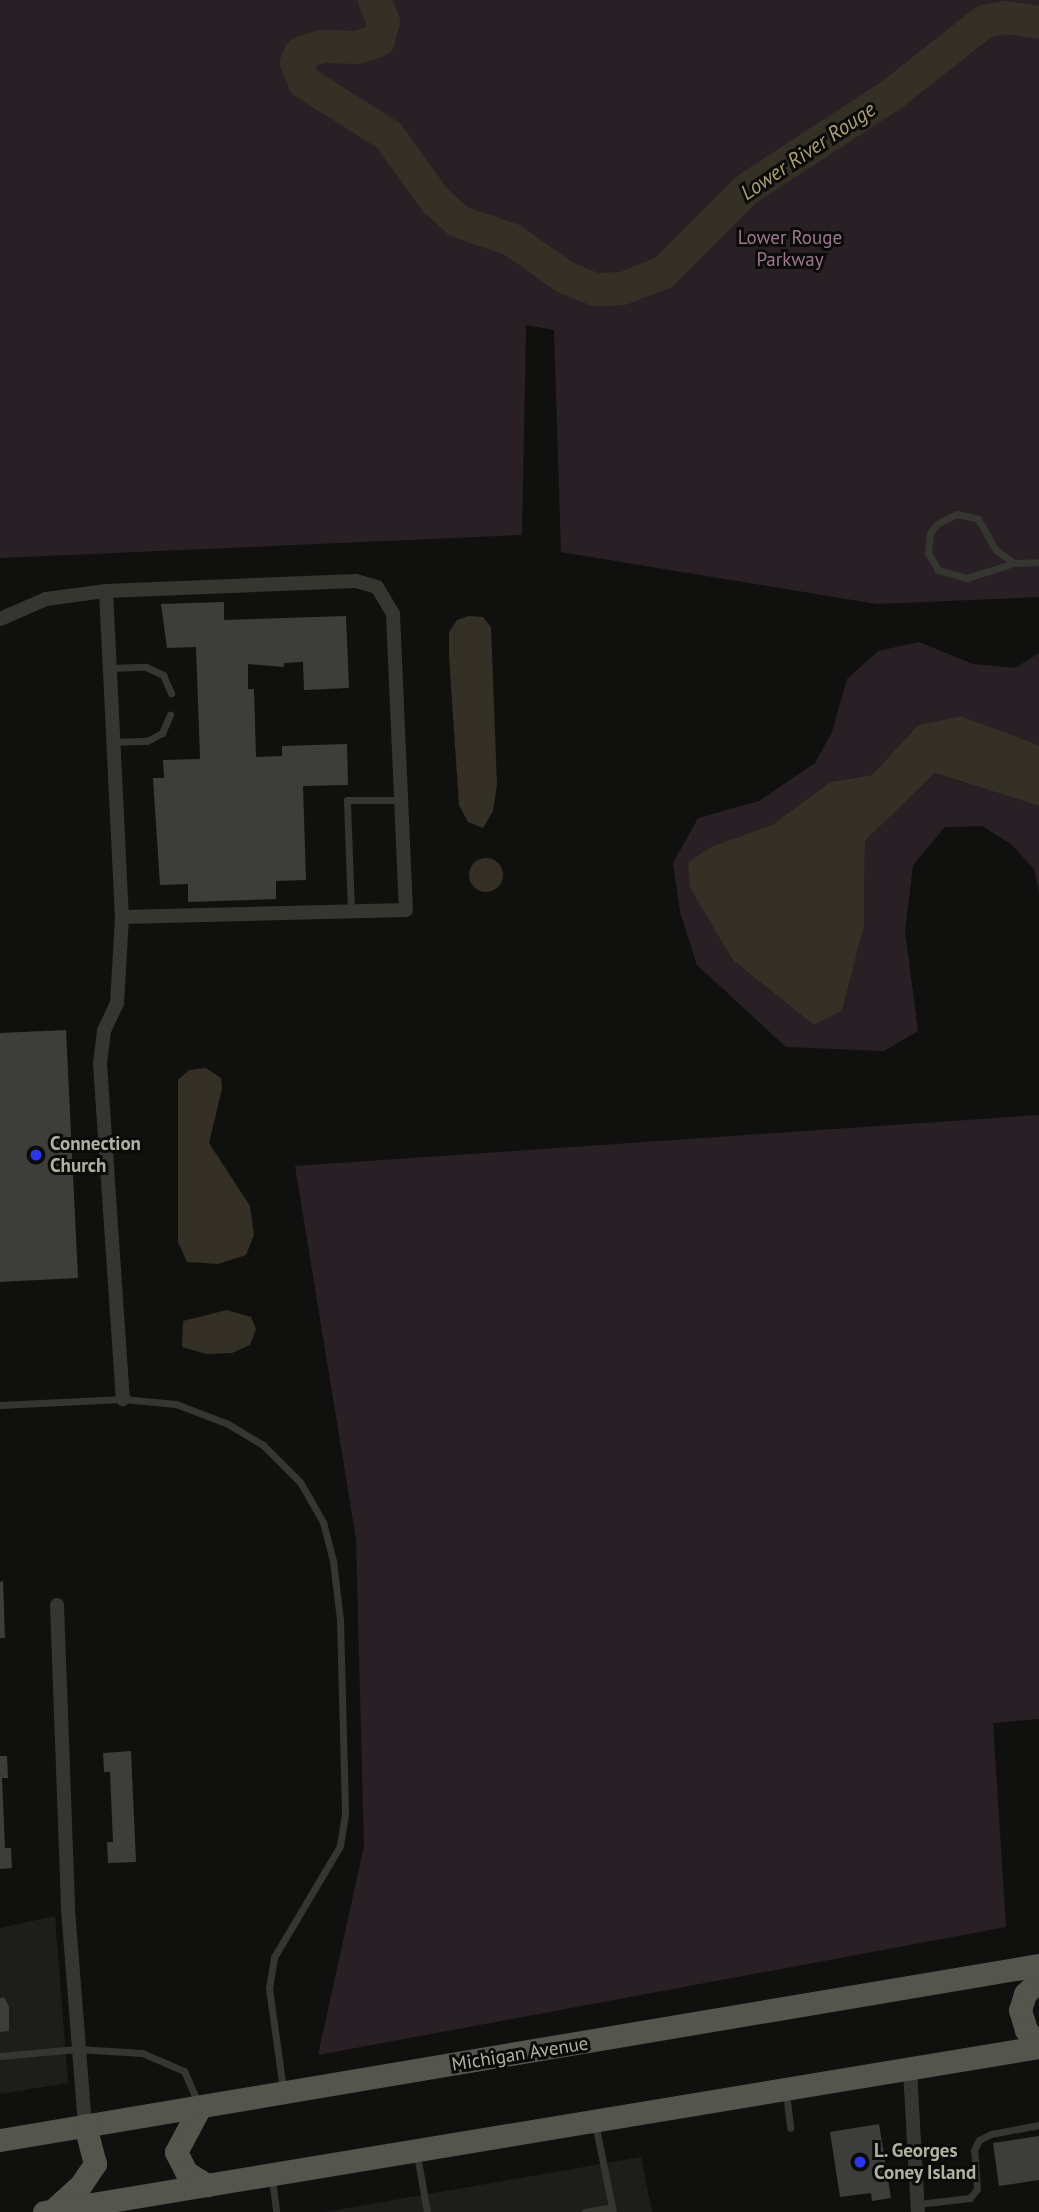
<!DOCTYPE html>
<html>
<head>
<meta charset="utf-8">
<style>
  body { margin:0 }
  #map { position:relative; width:1039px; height:2212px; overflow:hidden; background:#10110f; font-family:"PT Sans",sans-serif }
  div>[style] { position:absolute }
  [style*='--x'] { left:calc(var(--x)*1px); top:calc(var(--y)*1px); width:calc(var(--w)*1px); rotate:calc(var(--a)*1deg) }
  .built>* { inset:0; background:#1d1e1b }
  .green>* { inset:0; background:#282025 }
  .water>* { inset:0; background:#343026 }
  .round { border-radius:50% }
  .river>* { height:33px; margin:-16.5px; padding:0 16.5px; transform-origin:16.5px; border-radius:16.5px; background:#343026 }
  .building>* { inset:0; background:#3d3e39 }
  .service>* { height:7px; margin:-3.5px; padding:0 3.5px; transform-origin:3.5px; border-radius:3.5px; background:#353630 }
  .minor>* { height:14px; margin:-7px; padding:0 7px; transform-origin:7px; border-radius:7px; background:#353630 }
  .primary>* { height:23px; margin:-11.5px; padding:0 11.5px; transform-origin:11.5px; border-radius:11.5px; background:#54554c }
  .dots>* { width:19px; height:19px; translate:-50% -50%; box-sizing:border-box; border:4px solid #0b0c0a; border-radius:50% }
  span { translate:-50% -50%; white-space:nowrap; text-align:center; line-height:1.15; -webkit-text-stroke:6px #0b0c0a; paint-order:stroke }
  .park-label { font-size:19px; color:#9d7790 }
  .poi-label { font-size:19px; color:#b1b1a1; font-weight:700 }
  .left { translate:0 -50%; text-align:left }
  .street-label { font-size:19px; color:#b1b1a1 }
  .water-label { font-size:21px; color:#ad9f77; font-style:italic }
</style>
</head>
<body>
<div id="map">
  <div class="built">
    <div style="clip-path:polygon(55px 1916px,68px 2083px,0 2094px,0 1928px)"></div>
    <div style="clip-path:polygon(641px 2157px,652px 2212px,325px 2212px)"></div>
  </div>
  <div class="green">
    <div style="clip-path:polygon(0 0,1039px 0,1039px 597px,877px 604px,561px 552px,554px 330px,526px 325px,522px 535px,0 558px)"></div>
    <div style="clip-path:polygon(919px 642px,973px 664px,1015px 668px,1039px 653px,1039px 745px,961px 716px,918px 725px,872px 775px,830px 782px,772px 825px,713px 846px,690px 888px,704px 911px,814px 1025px,842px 1011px,864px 926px,865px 841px,935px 773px,1039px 806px,1039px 893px,1034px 869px,1011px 844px,982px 826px,945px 827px,913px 865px,905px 931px,918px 1031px,884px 1051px,786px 1047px,697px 965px,680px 912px,673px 863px,698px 818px,759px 801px,815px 763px,832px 732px,847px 679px,878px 651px)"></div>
    <div style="clip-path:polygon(1039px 1115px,1039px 1719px,993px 1723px,1006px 1927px,318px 2055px,364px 1846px,356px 1539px,295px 1166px)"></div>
  </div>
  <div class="water">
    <div style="clip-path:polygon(469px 616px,483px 617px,491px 627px,497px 785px,493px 811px,483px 828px,468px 822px,459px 805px,449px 656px,449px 632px,457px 620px)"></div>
    <div style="clip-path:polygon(961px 716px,1039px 745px,1039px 806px,935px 773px,865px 841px,864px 926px,842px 1011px,814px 1025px,733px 960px,690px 888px,688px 862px,713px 846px,772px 825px,830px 782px,872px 775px,918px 725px)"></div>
    <div class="round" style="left:469px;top:858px;width:34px;height:34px"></div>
    <div style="clip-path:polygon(206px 1068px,221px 1078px,222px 1089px,209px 1143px,250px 1206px,254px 1235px,246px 1255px,218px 1264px,187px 1262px,178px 1242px,178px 1080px,189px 1070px)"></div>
    <div style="clip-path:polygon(227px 1310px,251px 1317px,256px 1329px,250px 1345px,232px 1353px,206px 1354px,182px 1347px,183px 1321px)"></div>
  </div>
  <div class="river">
    <div style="--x:374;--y:0;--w:23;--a:67"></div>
    <div style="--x:383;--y:21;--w:20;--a:105"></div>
    <div style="--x:378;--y:40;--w:23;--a:162"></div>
    <div style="--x:356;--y:47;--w:35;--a:-178"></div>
    <div style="--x:321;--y:46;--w:22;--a:162"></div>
    <div style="--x:300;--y:53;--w:10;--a:114"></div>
    <div style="--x:296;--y:62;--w:22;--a:68"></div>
    <div style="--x:304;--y:82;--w:99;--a:32.2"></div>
    <div style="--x:388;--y:135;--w:80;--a:54.1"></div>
    <div style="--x:435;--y:200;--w:31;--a:42"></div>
    <div style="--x:458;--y:221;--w:56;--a:18.8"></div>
    <div style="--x:511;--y:239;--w:66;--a:35.1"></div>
    <div style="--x:565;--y:277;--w:32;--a:22"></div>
    <div style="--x:595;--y:289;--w:27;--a:-2"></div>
    <div style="--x:622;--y:288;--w:44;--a:-21.3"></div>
    <div style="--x:663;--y:272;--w:117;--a:-45"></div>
    <div style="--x:746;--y:189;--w:177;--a:-33.2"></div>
    <div style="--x:894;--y:92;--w:115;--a:-38.3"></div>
    <div style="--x:984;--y:21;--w:20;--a:-11"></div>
    <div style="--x:1004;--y:17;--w:35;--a:8"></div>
  </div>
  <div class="building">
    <div style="clip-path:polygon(224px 602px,224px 620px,346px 616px,349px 688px,304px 690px,303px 662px,284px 663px,284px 667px,248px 664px,248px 689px,254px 689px,256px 757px,282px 756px,282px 746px,347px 744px,348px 785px,303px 786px,306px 880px,276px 881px,276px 899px,188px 902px,188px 884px,160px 885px,153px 778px,164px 778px,163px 760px,200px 759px,196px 647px,167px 648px,161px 604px)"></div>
    <div style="clip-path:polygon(66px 1030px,78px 1278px,0 1282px,0 1033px)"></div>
    <div style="clip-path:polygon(3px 1581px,5px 1638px,0 1638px,0 1582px)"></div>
    <div style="clip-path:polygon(131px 1751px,136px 1862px,108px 1863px,107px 1842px,113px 1842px,110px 1772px,104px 1772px,103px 1753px)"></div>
    <div style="clip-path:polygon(0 1756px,7px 1756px,8px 1778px,2px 1778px,5px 1848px,11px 1848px,12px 1868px,0 1869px)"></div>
    <div style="clip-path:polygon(4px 1997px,9px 2007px,9px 2031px,0 2032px,0 1998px)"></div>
    <div style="clip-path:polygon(879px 2124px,891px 2198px,872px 2201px,871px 2193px,840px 2197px,830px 2132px)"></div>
    <div style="clip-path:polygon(1039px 2136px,1039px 2180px,999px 2186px,993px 2143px)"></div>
  </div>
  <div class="service">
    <div style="--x:957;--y:514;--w:22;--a:13"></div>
    <div style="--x:978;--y:519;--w:36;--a:60"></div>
    <div style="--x:996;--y:550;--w:22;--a:36"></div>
    <div style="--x:1014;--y:563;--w:49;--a:162.3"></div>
    <div style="--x:967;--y:578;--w:30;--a:-165"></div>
    <div style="--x:938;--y:570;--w:20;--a:-120"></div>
    <div style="--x:928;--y:553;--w:20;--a:-84"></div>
    <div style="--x:930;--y:533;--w:11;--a:-52"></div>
    <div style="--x:937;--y:524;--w:22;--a:-27"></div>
    <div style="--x:1014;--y:563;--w:25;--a:-2"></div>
    <div style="--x:109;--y:668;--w:37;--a:-2"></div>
    <div style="--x:146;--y:667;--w:19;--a:25"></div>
    <div style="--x:163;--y:675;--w:20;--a:66"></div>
    <div style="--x:113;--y:742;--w:34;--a:-2"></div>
    <div style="--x:147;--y:741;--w:17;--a:-28"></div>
    <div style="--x:162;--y:733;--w:20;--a:-66"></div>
    <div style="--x:351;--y:911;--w:111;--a:-92.1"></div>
    <div style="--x:347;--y:800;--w:55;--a:0"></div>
    <div style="--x:0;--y:1405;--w:123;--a:-2.8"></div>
    <div style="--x:123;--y:1399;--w:53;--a:5.4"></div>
    <div style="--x:176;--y:1404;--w:56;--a:21"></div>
    <div style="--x:228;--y:1424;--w:41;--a:31"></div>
    <div style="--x:263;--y:1445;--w:52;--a:45"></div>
    <div style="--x:300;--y:1482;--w:46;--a:60.1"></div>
    <div style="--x:323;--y:1522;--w:40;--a:75.6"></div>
    <div style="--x:333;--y:1561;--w:59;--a:83.2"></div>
    <div style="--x:340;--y:1620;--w:194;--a:88.5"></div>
    <div style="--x:345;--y:1814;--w:32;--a:99"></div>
    <div style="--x:340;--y:1846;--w:129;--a:120.7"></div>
    <div style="--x:274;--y:1957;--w:31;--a:99"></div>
    <div style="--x:269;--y:1988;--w:102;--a:82.1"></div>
    <div style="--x:0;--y:2056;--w:78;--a:-5.1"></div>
    <div style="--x:78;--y:2049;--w:64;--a:3.6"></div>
    <div style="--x:142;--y:2053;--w:46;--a:23.2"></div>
    <div style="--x:184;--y:2071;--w:34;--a:66"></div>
    <div style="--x:786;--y:2093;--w:35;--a:83"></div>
    <div style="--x:595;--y:2123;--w:91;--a:78.6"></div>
    <div style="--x:417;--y:2155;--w:58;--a:80"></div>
    <div style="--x:272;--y:2178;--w:34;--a:83"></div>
    <div style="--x:918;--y:2204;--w:52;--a:-6.6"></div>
    <div style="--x:970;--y:2198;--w:11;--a:-52"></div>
    <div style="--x:977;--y:2189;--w:39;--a:-94"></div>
    <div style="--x:974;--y:2150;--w:11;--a:-63"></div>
    <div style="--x:979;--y:2140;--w:13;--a:-27"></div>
    <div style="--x:991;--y:2134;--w:49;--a:-10.6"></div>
    <div style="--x:585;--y:2212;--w:27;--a:-10"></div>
  </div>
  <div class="minor">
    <div style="--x:106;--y:591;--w:326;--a:87.2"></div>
    <div style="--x:0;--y:619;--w:50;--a:-23.5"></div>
    <div style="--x:46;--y:599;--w:61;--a:-7.6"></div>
    <div style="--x:106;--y:591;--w:250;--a:-2.3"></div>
    <div style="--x:356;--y:581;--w:22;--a:16"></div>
    <div style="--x:377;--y:587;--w:31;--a:59"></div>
    <div style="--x:393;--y:614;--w:296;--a:87.5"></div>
    <div style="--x:406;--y:910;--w:284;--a:178.6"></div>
    <div style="--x:122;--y:917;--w:86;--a:93.3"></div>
    <div style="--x:117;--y:1003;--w:31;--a:115"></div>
    <div style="--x:104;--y:1031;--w:33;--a:97"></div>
    <div style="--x:100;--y:1064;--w:336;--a:86.1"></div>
    <div style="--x:57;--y:1605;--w:304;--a:87.9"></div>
    <div style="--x:68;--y:1909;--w:217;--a:85.5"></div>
    <div style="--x:910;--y:2070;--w:142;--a:86.8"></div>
  </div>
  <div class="primary">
    <div style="--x:1039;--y:1980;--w:20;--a:135"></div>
    <div style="--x:1025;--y:1994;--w:17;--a:107"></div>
    <div style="--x:1020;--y:2010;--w:21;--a:73"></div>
    <div style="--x:1026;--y:2030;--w:20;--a:49"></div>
    <div style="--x:200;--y:2107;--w:51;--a:118.1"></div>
    <div style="--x:176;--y:2152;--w:22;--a:63"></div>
    <div style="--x:186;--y:2172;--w:25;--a:32"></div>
    <div style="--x:0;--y:2140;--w:1054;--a:-9.56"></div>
    <div style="--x:53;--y:2210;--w:36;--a:-42"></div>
    <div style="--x:80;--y:2186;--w:27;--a:-56"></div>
    <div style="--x:95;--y:2164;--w:40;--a:-104.4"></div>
    <div style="--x:44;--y:2212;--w:1009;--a:-9.42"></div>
  </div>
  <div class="dots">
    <div style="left:36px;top:1155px;background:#2a37ee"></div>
    <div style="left:860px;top:2162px;background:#2a37ee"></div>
  </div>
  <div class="park-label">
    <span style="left:790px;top:249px">Lower Rouge<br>Parkway</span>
  </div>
  <div class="poi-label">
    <span class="left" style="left:50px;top:1155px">Connection<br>Church</span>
    <span class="left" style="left:874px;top:2162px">L. Georges<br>Coney Island</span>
  </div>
  <div class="street-label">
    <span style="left:520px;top:2054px;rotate:-9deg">Michigan Avenue</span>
  </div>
  <div class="water-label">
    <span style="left:808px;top:151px;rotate:-34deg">Lower River Rouge</span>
  </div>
</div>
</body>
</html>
